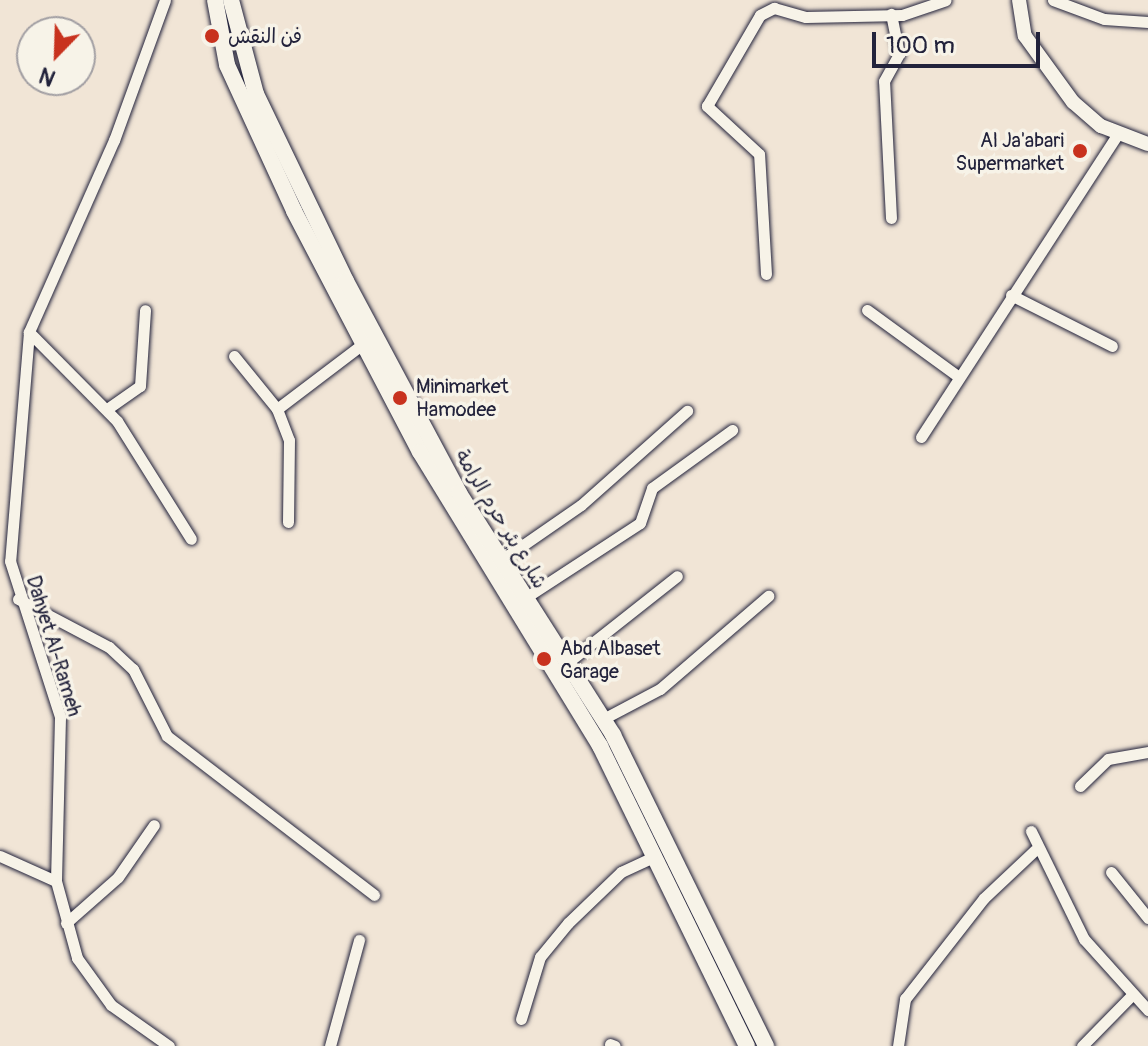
<!DOCTYPE html>
<html>
<head>
<meta charset="utf-8">
<style>
  body { margin:0 }
  #map { position:relative; width:1148px; height:1046px; overflow:hidden; background:#f1e5d6; font-family:Pangolin,"Playpen Sans Arabic",sans-serif }
  div>[style] { position:absolute }
  [style*='--x'] { left:calc(var(--x)*1px); top:calc(var(--y)*1px); width:calc(var(--w)*1px); rotate:calc(var(--a)*1deg) }
  .roads { filter:drop-shadow(0 0 2px #22223b) drop-shadow(0 0 2px #22223b) }
  .minor>* { height:11px; margin:-5.5px; padding:0 5.5px; transform-origin:5.5px; border-radius:5.5px; background:#f7f3e8 }
  .tertiary>* { height:14px; margin:-7px; padding:0 7px; transform-origin:7px; border-radius:7px; background:#f7f3e8 }
  .secondary>* { height:16px; margin:-8px; padding:0 8px; transform-origin:8px; border-radius:8px; background:#f7f3e8 }
  .dots>* { width:22px; height:22px; translate:-50% -50%; box-sizing:border-box; border:4px solid #f7f3e8; border-radius:50% }
  span { translate:-50% -50%; white-space:nowrap; text-align:center; line-height:1.15; -webkit-text-stroke:7px #f7f3e8; paint-order:stroke }
  .poi-label { font-size:20px; color:#22223b }
  .left { translate:0 -50%; text-align:left }
  .right { translate:-100% -50%; text-align:right }
  .street-label { font-size:20px; color:#22223b }
  .north { position:absolute; left:16px; top:16px; width:80px; height:80px; box-sizing:border-box; background:#f7f3e8; border:2px solid #a29fa3; border-radius:50%; rotate:203deg; font-size:22px; font-weight:700; line-height:32px; text-align:center; color:#22223b }
  .north::after { content:''; display:block; margin:auto; width:28px; height:36px; background:#c8321e; clip-path:polygon(50% 0,100% 100%,50% 72%,0 100%) }
  .scale { position:absolute; left:872px; top:32px; width:168px; height:36px; box-sizing:border-box; border:4px solid #22223b; border-top:0; padding-left:10px; font-size:24px; line-height:28px; white-space:nowrap; color:#22223b; -webkit-text-stroke:6px #f7f3e8; paint-order:stroke }
</style>
</head>
<body>
<div id="map">
  <div class="roads">
    <div class="minor">
      <div style="--x:165;--y:0;--w:149;--a:110"></div>
      <div style="--x:114;--y:140;--w:210;--a:113.9"></div>
      <div style="--x:29;--y:332;--w:230;--a:94.7"></div>
      <div style="--x:10;--y:561;--w:164;--a:72.2"></div>
      <div style="--x:60;--y:717;--w:164;--a:91.4"></div>
      <div style="--x:56;--y:881;--w:80;--a:74.7"></div>
      <div style="--x:77;--y:958;--w:58;--a:54.1"></div>
      <div style="--x:111;--y:1005;--w:71;--a:35.3"></div>
      <div style="--x:1053;--y:0;--w:54;--a:20.4"></div>
      <div style="--x:1104;--y:19;--w:44;--a:3.9"></div>
      <div style="--x:891;--y:218;--w:137;--a:-92.9"></div>
      <div style="--x:884;--y:81;--w:31;--a:-61"></div>
      <div style="--x:899;--y:54;--w:41;--a:-101.3"></div>
      <div style="--x:766;--y:274;--w:120;--a:-93.3"></div>
      <div style="--x:759;--y:154;--w:71;--a:-137.3"></div>
      <div style="--x:707;--y:106;--w:105;--a:-59.8"></div>
      <div style="--x:760;--y:15;--w:16;--a:-27"></div>
      <div style="--x:774;--y:8;--w:33;--a:16"></div>
      <div style="--x:806;--y:17;--w:96;--a:-1.2"></div>
      <div style="--x:902;--y:15;--w:46;--a:-18.8"></div>
      <div style="--x:1011;--y:295;--w:113;--a:26.8"></div>
      <div style="--x:867;--y:310;--w:114;--a:36.1"></div>
      <div style="--x:29;--y:332;--w:125;--a:45.3"></div>
      <div style="--x:117;--y:421;--w:139;--a:57.9"></div>
      <div style="--x:234;--y:356;--w:68;--a:50.9"></div>
      <div style="--x:277;--y:409;--w:33;--a:69"></div>
      <div style="--x:289;--y:440;--w:82;--a:90.7"></div>
      <div style="--x:107;--y:409;--w:40;--a:-34.9"></div>
      <div style="--x:140;--y:386;--w:76;--a:-86.2"></div>
      <div style="--x:277;--y:409;--w:109;--a:-37.2"></div>
      <div style="--x:921;--y:437;--w:360;--a:-57"></div>
      <div style="--x:500;--y:561;--w:98;--a:-34.7"></div>
      <div style="--x:581;--y:505;--w:142;--a:-41.6"></div>
      <div style="--x:525;--y:598;--w:137;--a:-33.1"></div>
      <div style="--x:640;--y:523;--w:37;--a:-71"></div>
      <div style="--x:652;--y:488;--w:99;--a:-35.9"></div>
      <div style="--x:18;--y:599;--w:103;--a:27.8"></div>
      <div style="--x:109;--y:647;--w:33;--a:43"></div>
      <div style="--x:133;--y:669;--w:75;--a:63.1"></div>
      <div style="--x:167;--y:736;--w:261;--a:37.5"></div>
      <div style="--x:567;--y:663;--w:140;--a:-38.3"></div>
      <div style="--x:603;--y:719;--w:64;--a:-27.8"></div>
      <div style="--x:660;--y:689;--w:143;--a:-40.7"></div>
      <div style="--x:1080;--y:786;--w:39;--a:-44"></div>
      <div style="--x:1108;--y:759;--w:41;--a:-9.9"></div>
      <div style="--x:1031;--y:831;--w:120;--a:63.9"></div>
      <div style="--x:1084;--y:939;--w:96;--a:48"></div>
      <div style="--x:0;--y:856;--w:61;--a:24.1"></div>
      <div style="--x:1111;--y:872;--w:59;--a:51.2"></div>
      <div style="--x:66;--y:923;--w:69;--a:-41.5"></div>
      <div style="--x:118;--y:877;--w:63;--a:-55.3"></div>
      <div style="--x:521;--y:1019;--w:65;--a:-73"></div>
      <div style="--x:540;--y:957;--w:44;--a:-50.5"></div>
      <div style="--x:568;--y:923;--w:74;--a:-43.9"></div>
      <div style="--x:621;--y:872;--w:38;--a:-25"></div>
      <div style="--x:610;--y:1044;--w:5;--a:22"></div>
      <div style="--x:330;--y:1046;--w:110;--a:-74.7"></div>
      <div style="--x:898;--y:1046;--w:48;--a:-81.5"></div>
      <div style="--x:905;--y:999;--w:128;--a:-52"></div>
      <div style="--x:984;--y:898;--w:70;--a:-43.3"></div>
      <div style="--x:1082;--y:1046;--w:70;--a:-45.6"></div>
    </div>
    <div class="tertiary">
      <div style="--x:1019;--y:0;--w:36;--a:81"></div>
      <div style="--x:1025;--y:36;--w:82;--a:54"></div>
      <div style="--x:1073;--y:102;--w:37;--a:41"></div>
      <div style="--x:1101;--y:126;--w:50;--a:21"></div>
    </div>
    <div class="secondary">
      <div style="--x:215;--y:0;--w:66;--a:79.5"></div>
      <div style="--x:227;--y:65;--w:161;--a:65.3"></div>
      <div style="--x:294;--y:211;--w:272;--a:62.4"></div>
      <div style="--x:420;--y:452;--w:345;--a:58.5"></div>
      <div style="--x:600;--y:746;--w:334;--a:63.9"></div>
      <div style="--x:231;--y:0;--w:97;--a:75.1"></div>
      <div style="--x:256;--y:94;--w:208;--a:64.3"></div>
      <div style="--x:346;--y:281;--w:240;--a:61.9"></div>
      <div style="--x:459;--y:493;--w:287;--a:57.5"></div>
      <div style="--x:613;--y:735;--w:347;--a:63.8"></div>
    </div>
  </div>
  <div class="dots">
    <div style="left:212px;top:36px;background:#c8321e"></div>
    <div style="left:1080px;top:151px;background:#c8321e"></div>
    <div style="left:400px;top:398px;background:#c8321e"></div>
    <div style="left:544px;top:659px;background:#c8321e"></div>
  </div>
  <div class="poi-label">
    <span class="left" style="left:228px;top:36px">فن النقش</span>
    <span class="right" style="left:1064px;top:152px">Al Ja'abari<br>Supermarket</span>
    <span class="left" style="left:416px;top:398px">Minimarket<br>Hamodee</span>
    <span class="left" style="left:560px;top:660px">Abd Albaset<br>Garage</span>
  </div>
  <div class="street-label">
    <span style="left:501px;top:519px;rotate:59deg">شارع بئر حرم الرامة</span>
    <span style="left:54px;top:646px;rotate:73deg">Dahyet Al-Rameh</span>
  </div>
  <div class="north">N</div>
  <div class="scale">100 m</div>
</div>
</body>
</html>
